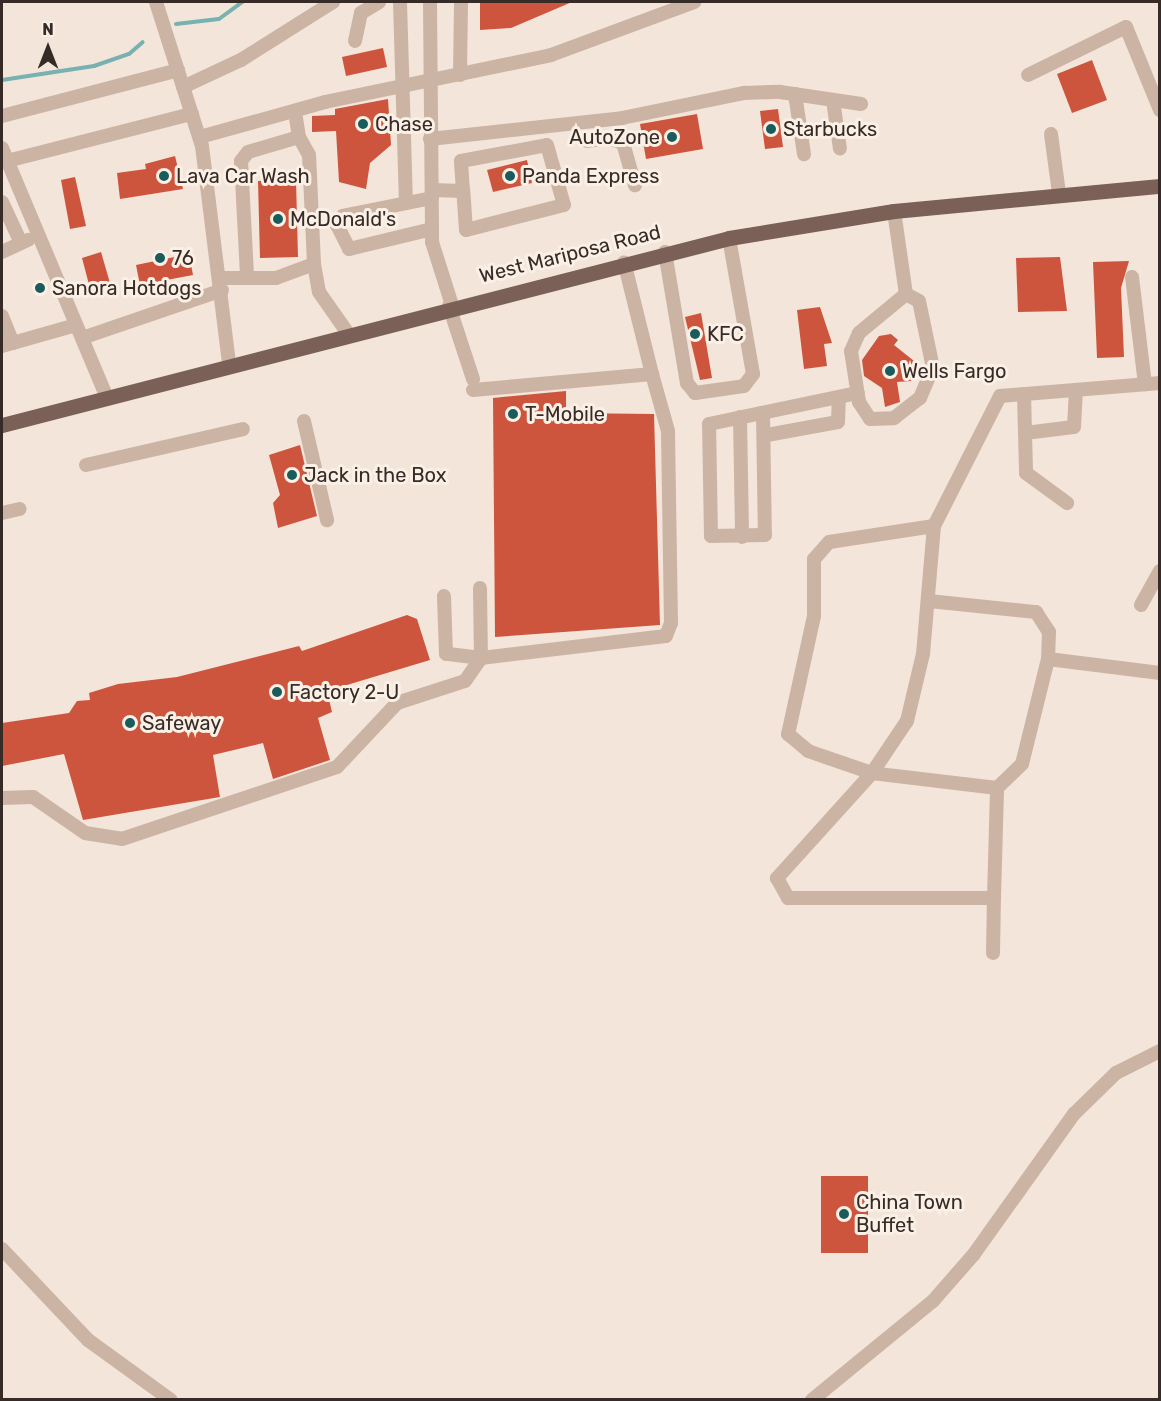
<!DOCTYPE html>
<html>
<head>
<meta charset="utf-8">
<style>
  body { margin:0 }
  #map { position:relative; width:1161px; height:1401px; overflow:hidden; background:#f3e5da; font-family:Rubik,sans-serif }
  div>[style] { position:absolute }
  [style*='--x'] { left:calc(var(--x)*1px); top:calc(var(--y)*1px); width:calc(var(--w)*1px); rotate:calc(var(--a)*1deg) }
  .stream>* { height:4px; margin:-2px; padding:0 2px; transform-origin:2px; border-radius:2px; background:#77b2b0 }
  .building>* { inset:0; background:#ce553d }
  .minor>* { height:14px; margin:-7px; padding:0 7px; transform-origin:7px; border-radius:7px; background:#ccb4a5 }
  .major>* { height:15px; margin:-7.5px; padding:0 7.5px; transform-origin:7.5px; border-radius:7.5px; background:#7a6057 }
  .dots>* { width:16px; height:16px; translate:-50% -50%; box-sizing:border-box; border:3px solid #fbf0e6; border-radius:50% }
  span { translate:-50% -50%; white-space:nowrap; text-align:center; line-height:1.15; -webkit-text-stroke:6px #fbf0e6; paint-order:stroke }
  .poi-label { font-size:20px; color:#372b27 }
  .left { translate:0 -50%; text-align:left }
  .right { translate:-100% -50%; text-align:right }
  .street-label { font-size:20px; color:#372b27 }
  .frame { position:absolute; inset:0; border:3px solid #372b27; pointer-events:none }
  .north { position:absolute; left:18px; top:18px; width:60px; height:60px; -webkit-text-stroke:4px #fbf0e6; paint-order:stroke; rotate:0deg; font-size:16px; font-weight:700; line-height:24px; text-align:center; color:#372b27 }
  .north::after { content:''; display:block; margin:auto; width:21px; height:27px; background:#372b27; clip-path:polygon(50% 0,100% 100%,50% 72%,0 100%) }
</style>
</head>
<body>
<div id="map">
  <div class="stream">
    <div style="--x:176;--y:24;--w:43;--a:-6.6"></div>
    <div style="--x:219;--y:19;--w:29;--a:-36"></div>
    <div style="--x:2;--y:80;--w:93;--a:-8.7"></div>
    <div style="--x:94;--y:66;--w:37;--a:-19"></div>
    <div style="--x:129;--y:54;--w:18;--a:-41"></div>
  </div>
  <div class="building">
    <div style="clip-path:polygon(480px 2px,572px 2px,511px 28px,480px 30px)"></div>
    <div style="clip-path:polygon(383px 48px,387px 67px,346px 76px,342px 57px)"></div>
    <div style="clip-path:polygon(1092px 60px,1107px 100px,1072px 113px,1057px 74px)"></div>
    <div style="clip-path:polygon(388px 99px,391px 145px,370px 163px,366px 189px,339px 182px,336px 131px,312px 132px,312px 116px,335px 115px,335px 109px)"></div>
    <div style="clip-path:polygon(778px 109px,783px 147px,765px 149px,760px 111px)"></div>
    <div style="clip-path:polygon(697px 114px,703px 149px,646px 159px,640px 124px)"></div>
    <div style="clip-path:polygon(175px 156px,183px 189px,120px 199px,117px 173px,146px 169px,145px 164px)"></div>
    <div style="clip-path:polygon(527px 160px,532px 183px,493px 192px,487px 170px)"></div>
    <div style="clip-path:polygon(75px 177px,86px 226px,70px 229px,61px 180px)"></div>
    <div style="clip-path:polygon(296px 180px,298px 257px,260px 258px,258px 181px)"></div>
    <div style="clip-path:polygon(101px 252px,112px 290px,92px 296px,82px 258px)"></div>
    <div style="clip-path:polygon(189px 254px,193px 275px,140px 285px,136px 265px)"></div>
    <div style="clip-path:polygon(1060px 257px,1067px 311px,1018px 312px,1016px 258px)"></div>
    <div style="clip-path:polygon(1129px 261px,1121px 288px,1124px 357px,1097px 358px,1093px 262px)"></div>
    <div style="clip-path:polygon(820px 307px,832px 343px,824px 344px,827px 366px,804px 369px,797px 310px)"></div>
    <div style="clip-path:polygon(701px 313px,712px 378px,700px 380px,685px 317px)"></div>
    <div style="clip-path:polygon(891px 334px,898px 340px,894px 345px,919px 365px,911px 381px,897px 382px,900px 402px,885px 407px,882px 388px,864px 376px,862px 360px,879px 336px)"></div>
    <div style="clip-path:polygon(566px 391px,566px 413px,654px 414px,660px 625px,495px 637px,493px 398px)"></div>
    <div style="clip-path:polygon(300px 445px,317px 516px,278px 528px,273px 503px,280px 495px,269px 455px)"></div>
    <div style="clip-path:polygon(407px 615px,417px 619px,430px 660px,327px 691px,332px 712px,318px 718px,330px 760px,273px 779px,263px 743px,213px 755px,220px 797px,83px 820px,64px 754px,2px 766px,2px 723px,69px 713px,77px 701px,90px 700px,89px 693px,118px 684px,177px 677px,299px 646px,302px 651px)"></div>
    <div style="clip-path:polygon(821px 1176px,868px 1176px,868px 1253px,821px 1253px)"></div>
  </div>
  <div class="minor">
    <div style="--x:156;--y:2;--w:151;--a:72.3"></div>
    <div style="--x:202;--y:146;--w:219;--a:82.9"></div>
    <div style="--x:400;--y:2;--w:201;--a:88.3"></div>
    <div style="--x:430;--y:2;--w:240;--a:89.5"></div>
    <div style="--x:432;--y:242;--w:66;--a:72.4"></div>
    <div style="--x:355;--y:41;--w:29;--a:-78"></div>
    <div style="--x:361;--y:13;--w:21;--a:-31"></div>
    <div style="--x:460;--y:75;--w:73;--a:-89.2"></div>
    <div style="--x:1028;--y:75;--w:109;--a:-26.1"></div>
    <div style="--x:1126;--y:27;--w:90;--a:67.7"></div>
    <div style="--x:183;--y:87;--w:64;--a:-25"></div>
    <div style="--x:241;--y:60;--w:109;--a:-32.2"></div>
    <div style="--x:795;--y:94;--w:61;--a:81.5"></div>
    <div style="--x:833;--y:100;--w:49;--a:81.9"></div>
    <div style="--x:2;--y:116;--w:182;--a:-14.6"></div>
    <div style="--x:1051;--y:134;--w:60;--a:82.3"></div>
    <div style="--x:200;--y:137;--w:130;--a:-15.6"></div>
    <div style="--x:325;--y:102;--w:231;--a:-11.7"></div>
    <div style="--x:551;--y:55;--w:153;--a:-20.3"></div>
    <div style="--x:430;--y:139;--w:193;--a:-6.2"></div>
    <div style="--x:622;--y:118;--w:125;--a:-11.6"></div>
    <div style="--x:744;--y:93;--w:36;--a:-2"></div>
    <div style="--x:780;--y:92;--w:82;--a:8.4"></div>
    <div style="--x:587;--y:141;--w:21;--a:-8"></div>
    <div style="--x:608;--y:138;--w:16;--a:18"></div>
    <div style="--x:623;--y:143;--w:44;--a:74.1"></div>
    <div style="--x:2;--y:148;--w:269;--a:67.2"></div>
    <div style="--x:7;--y:161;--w:191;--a:-14.3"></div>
    <div style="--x:432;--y:190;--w:31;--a:2"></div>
    <div style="--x:463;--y:191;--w:30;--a:-94"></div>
    <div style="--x:461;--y:161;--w:87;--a:-10.5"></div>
    <div style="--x:547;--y:145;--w:62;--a:74.2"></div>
    <div style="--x:564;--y:205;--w:101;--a:165.7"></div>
    <div style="--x:466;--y:230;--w:39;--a:-94"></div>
    <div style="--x:432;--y:198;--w:91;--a:168.6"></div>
    <div style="--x:343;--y:216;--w:11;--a:124"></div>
    <div style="--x:337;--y:225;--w:27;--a:63"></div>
    <div style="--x:349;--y:249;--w:85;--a:-13.5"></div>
    <div style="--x:2;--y:202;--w:45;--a:65.1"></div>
    <div style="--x:894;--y:211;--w:84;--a:81.8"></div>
    <div style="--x:906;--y:294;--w:61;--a:140.3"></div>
    <div style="--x:859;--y:333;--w:20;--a:114"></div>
    <div style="--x:851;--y:351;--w:52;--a:81.1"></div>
    <div style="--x:859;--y:402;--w:20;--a:57"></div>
    <div style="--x:870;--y:419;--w:24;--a:-2"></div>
    <div style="--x:894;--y:418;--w:33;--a:-38"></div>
    <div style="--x:920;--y:398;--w:33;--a:-67"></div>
    <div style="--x:933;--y:368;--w:68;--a:-101.8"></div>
    <div style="--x:919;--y:301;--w:15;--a:-152"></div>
    <div style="--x:2;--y:252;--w:29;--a:-25"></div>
    <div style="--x:665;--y:252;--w:133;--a:80.5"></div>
    <div style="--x:687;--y:383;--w:13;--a:51"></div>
    <div style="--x:695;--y:393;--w:49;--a:-8.1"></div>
    <div style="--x:744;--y:386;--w:15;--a:-53"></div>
    <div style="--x:753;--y:374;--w:138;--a:-100"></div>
    <div style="--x:314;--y:264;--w:28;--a:80"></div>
    <div style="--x:319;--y:292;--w:49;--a:55"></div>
    <div style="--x:247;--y:275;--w:114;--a:-93"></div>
    <div style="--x:241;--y:161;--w:11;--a:-52"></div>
    <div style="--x:248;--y:152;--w:53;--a:-16.4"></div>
    <div style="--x:1132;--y:277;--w:108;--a:83.1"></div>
    <div style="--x:220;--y:278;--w:56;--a:0"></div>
    <div style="--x:276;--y:278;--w:40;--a:-20.2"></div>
    <div style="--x:314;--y:264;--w:109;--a:-92.6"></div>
    <div style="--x:309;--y:155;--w:21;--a:-119"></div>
    <div style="--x:299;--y:137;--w:26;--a:-99"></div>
    <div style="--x:449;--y:306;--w:77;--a:71.8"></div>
    <div style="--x:2;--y:316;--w:29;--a:68"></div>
    <div style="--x:82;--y:338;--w:148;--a:-18.9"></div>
    <div style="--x:2;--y:346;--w:77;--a:-15.8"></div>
    <div style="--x:473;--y:390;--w:180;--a:-5.1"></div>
    <div style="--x:652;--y:374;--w:115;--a:-104"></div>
    <div style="--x:1024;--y:394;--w:79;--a:88.5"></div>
    <div style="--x:1026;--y:473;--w:51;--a:36.2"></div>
    <div style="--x:763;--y:414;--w:121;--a:89.1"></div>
    <div style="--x:765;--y:535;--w:54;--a:178.9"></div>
    <div style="--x:711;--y:536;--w:112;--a:-91"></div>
    <div style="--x:709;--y:424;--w:152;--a:-11.8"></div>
    <div style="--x:740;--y:417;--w:120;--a:89"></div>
    <div style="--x:304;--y:421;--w:102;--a:76.9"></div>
    <div style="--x:1025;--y:433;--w:49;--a:-7"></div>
    <div style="--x:1074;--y:427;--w:37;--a:-87"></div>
    <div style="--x:767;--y:435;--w:72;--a:-10.4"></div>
    <div style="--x:838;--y:422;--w:25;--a:-88"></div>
    <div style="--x:86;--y:465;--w:161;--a:-12.9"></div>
    <div style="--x:2;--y:513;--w:18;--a:-13"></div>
    <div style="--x:934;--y:526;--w:106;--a:171.3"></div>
    <div style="--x:829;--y:542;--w:23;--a:131"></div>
    <div style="--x:814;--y:559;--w:57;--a:90"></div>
    <div style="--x:814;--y:616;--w:121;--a:102.4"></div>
    <div style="--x:788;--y:734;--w:26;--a:40"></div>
    <div style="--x:808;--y:751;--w:68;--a:19"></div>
    <div style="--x:872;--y:773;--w:142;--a:132.1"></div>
    <div style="--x:777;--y:878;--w:23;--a:61"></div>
    <div style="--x:788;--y:898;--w:206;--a:0"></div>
    <div style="--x:994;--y:898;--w:110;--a:-88.4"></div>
    <div style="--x:480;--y:588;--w:70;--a:89.2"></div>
    <div style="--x:481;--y:658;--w:186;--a:-6.8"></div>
    <div style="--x:666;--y:636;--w:14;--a:-69"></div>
    <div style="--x:671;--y:623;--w:192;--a:-90.9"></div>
    <div style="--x:668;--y:431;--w:59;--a:-105.7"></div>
    <div style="--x:929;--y:601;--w:108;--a:5.9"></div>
    <div style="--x:1036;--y:612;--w:24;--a:57"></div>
    <div style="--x:1049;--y:632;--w:27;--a:92"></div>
    <div style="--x:1048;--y:659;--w:108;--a:103.9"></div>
    <div style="--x:1022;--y:764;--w:35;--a:136"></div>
    <div style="--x:1141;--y:605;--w:39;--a:-61"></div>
    <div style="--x:1048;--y:659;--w:113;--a:7.1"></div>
    <div style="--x:997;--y:788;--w:126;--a:-173.2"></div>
    <div style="--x:872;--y:773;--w:63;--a:-56.1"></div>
    <div style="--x:907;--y:721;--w:69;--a:-76.6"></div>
    <div style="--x:923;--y:654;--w:128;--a:-85.1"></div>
    <div style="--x:934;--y:526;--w:146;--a:-63.1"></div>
    <div style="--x:1000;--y:396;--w:161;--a:-4.6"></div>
    <div style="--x:2;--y:798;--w:31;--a:-2"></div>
    <div style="--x:33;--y:797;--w:63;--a:34.7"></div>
    <div style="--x:85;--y:833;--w:37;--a:9"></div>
    <div style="--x:122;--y:839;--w:227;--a:-18.5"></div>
    <div style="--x:337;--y:767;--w:88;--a:-46.8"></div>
    <div style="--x:397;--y:703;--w:71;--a:-17.9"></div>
    <div style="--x:465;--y:681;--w:28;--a:-55"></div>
    <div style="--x:481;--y:658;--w:35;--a:-173"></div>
    <div style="--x:446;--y:654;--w:58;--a:-92"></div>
    <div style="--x:993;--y:953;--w:55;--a:-89"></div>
    <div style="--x:2;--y:1249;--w:125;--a:46.6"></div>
    <div style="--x:88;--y:1340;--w:102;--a:35.9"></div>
    <div style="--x:812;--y:1400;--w:156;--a:-39.3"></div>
    <div style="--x:933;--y:1301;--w:62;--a:-48.9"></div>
    <div style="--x:974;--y:1254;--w:172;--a:-54.5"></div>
    <div style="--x:1074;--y:1114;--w:59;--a:-44.3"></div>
    <div style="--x:1116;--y:1073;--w:49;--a:-26.6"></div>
  </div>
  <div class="major">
    <div style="--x:2;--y:425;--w:751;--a:-14.42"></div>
    <div style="--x:729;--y:238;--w:167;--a:-9.3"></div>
    <div style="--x:894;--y:211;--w:267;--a:-5.4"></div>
  </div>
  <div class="dots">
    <div style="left:363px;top:124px;background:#195c5b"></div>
    <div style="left:771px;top:129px;background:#195c5b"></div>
    <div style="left:672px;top:137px;background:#195c5b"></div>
    <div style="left:164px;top:176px;background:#195c5b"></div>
    <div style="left:510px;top:176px;background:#195c5b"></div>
    <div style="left:278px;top:219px;background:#195c5b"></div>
    <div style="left:160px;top:258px;background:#195c5b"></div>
    <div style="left:40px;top:288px;background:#195c5b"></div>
    <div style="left:695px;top:334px;background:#195c5b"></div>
    <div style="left:890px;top:371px;background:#195c5b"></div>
    <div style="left:513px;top:414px;background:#195c5b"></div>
    <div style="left:292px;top:475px;background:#195c5b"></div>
    <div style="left:277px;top:692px;background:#195c5b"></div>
    <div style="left:130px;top:723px;background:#195c5b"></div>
    <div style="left:844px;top:1214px;background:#195c5b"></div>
  </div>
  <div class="poi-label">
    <span class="left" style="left:375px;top:124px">Chase</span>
    <span class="left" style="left:783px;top:129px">Starbucks</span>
    <span class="right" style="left:660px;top:137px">AutoZone</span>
    <span class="left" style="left:176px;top:176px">Lava Car Wash</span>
    <span class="left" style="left:522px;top:176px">Panda Express</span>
    <span class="left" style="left:290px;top:219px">McDonald's</span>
    <span class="left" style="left:172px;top:258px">76</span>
    <span class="left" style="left:52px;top:288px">Sanora Hotdogs</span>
    <span class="left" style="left:707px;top:334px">KFC</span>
    <span class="left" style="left:902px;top:371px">Wells Fargo</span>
    <span class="left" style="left:525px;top:414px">T-Mobile</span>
    <span class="left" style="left:304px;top:475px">Jack in the Box</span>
    <span class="left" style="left:289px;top:692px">Factory 2-U</span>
    <span class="left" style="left:142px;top:723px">Safeway</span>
    <span class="left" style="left:856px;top:1214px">China Town<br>Buffet</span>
  </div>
  <div class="street-label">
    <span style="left:570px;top:254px;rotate:-14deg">West Mariposa Road</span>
  </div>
  <div class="frame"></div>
  <div class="north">N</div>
</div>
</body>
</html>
